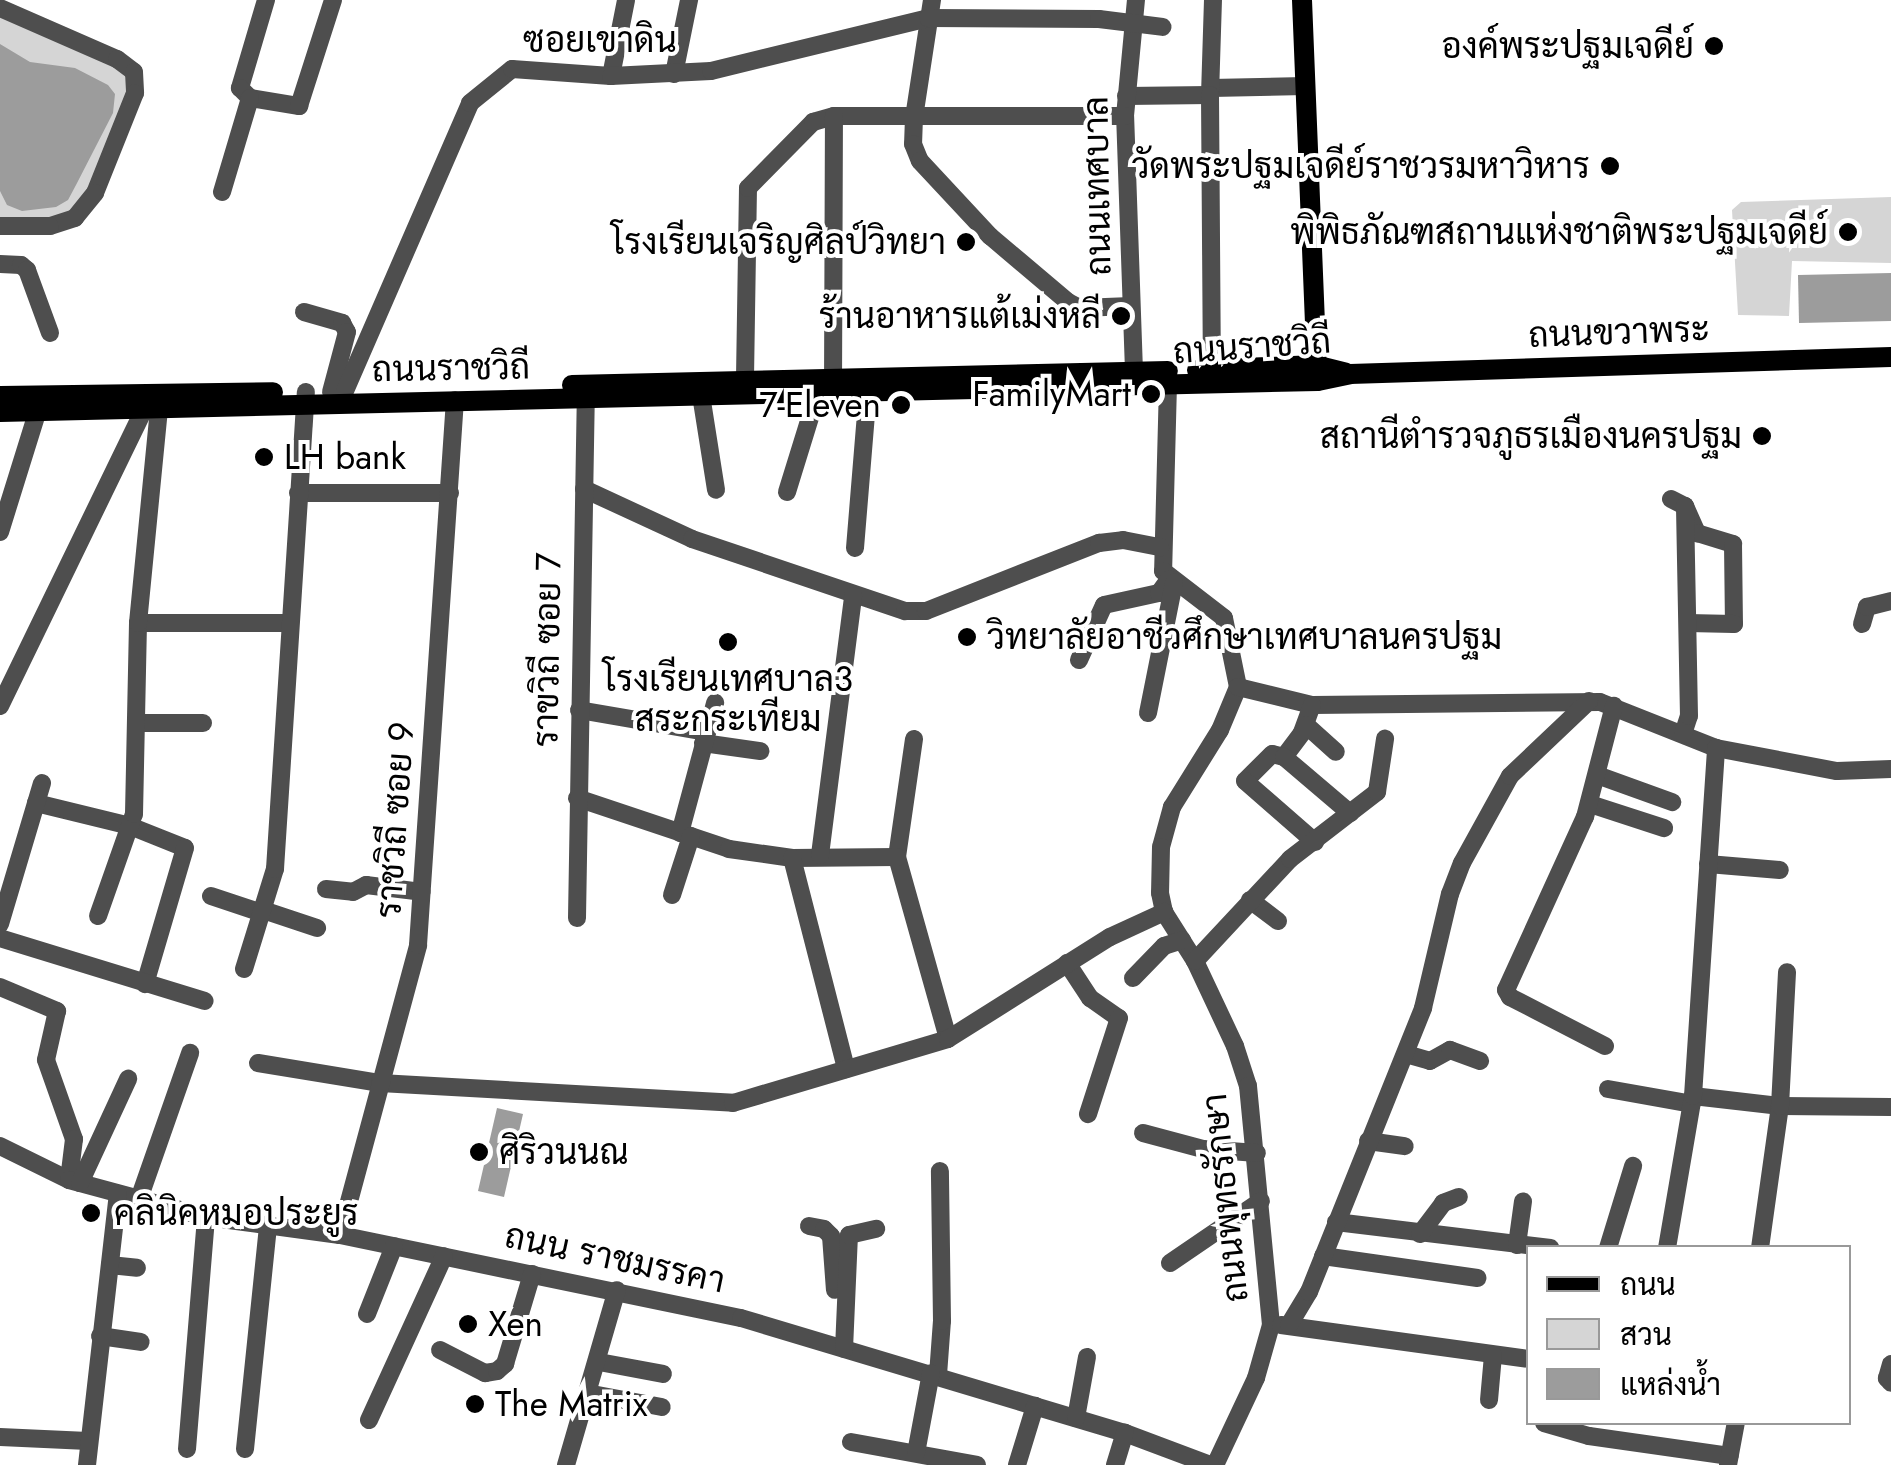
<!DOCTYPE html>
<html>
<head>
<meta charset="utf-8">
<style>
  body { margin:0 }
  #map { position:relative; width:1891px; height:1465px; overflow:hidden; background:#fff; font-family:Jost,Sarabun,sans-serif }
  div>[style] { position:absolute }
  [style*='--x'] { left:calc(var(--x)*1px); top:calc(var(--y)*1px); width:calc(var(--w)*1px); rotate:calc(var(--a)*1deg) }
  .green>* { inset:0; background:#d5d5d5 }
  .water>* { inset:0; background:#9c9c9c }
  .minor>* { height:18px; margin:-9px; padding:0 9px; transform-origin:9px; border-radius:9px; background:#4e4e4e }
  .major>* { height:20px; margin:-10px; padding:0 10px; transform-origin:10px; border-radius:10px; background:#000 }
  .dots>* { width:28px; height:28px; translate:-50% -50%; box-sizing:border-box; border:5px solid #fff; border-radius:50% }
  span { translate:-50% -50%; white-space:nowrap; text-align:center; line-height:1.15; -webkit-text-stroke:8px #fff; paint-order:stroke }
  .street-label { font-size:35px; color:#000 }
  .poi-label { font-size:35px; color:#000 }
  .right { translate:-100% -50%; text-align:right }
  .left { translate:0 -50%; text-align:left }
  .legend { position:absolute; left:1526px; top:1245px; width:325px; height:180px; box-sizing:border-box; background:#fff; border:2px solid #999; margin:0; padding:12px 18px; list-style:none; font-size:30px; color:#000 }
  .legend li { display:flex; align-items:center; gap:20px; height:50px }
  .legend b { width:50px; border:2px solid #999 }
</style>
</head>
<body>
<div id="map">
  <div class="green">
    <div style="clip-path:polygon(0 16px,125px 66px,134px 93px,74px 217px,0 225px)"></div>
    <div style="clip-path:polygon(1891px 197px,1891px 263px,1792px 261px,1789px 316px,1738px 315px,1732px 210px,1741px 202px)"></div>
  </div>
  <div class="water">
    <div style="clip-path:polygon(0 44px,30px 62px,75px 68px,108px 85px,115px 94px,113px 113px,76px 185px,68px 200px,56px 207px,22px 211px,7px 205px,0 191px)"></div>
    <div style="clip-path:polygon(1891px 273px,1891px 321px,1799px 323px,1798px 275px)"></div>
    <div style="clip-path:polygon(497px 1108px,523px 1114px,504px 1197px,478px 1191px)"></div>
  </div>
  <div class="minor">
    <div style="--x:266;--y:0;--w:92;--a:106.5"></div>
    <div style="--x:240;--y:88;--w:14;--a:45"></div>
    <div style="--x:250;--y:98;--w:50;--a:9.3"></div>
    <div style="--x:299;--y:106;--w:111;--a:-72.2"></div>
    <div style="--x:932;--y:0;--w:118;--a:98.7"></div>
    <div style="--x:914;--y:117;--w:27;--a:92"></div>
    <div style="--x:913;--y:144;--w:18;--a:68"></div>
    <div style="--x:920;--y:161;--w:103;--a:47"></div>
    <div style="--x:990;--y:236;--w:102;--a:40.2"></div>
    <div style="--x:1068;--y:302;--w:13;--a:27"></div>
    <div style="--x:1080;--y:308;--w:51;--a:-2.2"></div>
    <div style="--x:0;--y:8;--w:128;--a:23.6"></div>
    <div style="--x:117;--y:59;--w:21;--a:37"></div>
    <div style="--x:134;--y:72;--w:21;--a:87"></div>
    <div style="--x:135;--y:93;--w:108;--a:111.8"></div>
    <div style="--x:95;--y:193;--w:32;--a:129"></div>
    <div style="--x:75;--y:218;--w:26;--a:162"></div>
    <div style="--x:50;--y:226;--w:50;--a:180"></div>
    <div style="--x:674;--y:74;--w:76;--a:-78.5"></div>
    <div style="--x:611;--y:76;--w:77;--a:-78.8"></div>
    <div style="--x:1211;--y:88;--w:94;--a:-1.2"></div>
    <div style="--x:1210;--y:95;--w:95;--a:-88.2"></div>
    <div style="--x:1126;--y:96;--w:84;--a:-0.7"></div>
    <div style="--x:1210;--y:95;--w:274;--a:89.6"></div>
    <div style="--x:222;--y:192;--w:98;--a:-73.4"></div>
    <div style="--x:0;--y:264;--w:21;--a:3"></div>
    <div style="--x:21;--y:265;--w:8;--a:40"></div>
    <div style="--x:27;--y:270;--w:67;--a:69.9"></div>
    <div style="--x:304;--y:312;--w:40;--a:16"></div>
    <div style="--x:342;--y:323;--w:10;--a:61"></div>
    <div style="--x:347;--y:332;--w:62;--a:104.9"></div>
    <div style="--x:1134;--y:371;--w:255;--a:-92"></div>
    <div style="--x:1125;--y:116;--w:117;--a:-84.6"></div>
    <div style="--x:745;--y:378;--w:190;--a:-89.1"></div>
    <div style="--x:748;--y:188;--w:93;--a:-45.4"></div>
    <div style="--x:813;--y:122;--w:22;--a:-16"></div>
    <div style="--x:834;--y:116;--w:291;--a:0"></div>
    <div style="--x:1168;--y:384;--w:187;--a:91.5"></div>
    <div style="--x:1163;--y:571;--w:77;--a:37.6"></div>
    <div style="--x:1224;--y:618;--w:70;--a:78.5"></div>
    <div style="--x:1238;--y:687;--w:47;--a:112.7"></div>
    <div style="--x:1220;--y:730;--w:91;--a:121.9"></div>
    <div style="--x:1172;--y:807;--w:41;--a:105.4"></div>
    <div style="--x:1161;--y:847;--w:46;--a:91.2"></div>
    <div style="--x:1160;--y:893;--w:19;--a:78"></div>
    <div style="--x:1164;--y:912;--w:58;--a:57.7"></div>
    <div style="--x:1195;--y:961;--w:94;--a:64.8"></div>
    <div style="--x:1235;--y:1046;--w:42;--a:72"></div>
    <div style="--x:1248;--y:1086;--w:240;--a:84.5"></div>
    <div style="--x:1271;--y:1325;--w:55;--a:105.8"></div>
    <div style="--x:1256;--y:1378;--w:96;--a:115.2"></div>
    <div style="--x:345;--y:391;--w:314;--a:-66.5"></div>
    <div style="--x:470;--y:103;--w:54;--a:-39"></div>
    <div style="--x:512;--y:69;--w:99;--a:4"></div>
    <div style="--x:611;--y:76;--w:100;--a:-2.9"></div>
    <div style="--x:711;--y:71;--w:223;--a:-13.7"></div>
    <div style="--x:928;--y:18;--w:171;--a:0.3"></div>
    <div style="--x:1099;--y:19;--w:64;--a:7.1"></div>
    <div style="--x:833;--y:391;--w:275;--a:-89.8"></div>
    <div style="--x:701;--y:395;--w:96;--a:81"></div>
    <div style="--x:584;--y:489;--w:119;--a:24.8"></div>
    <div style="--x:692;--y:539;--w:225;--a:18.7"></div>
    <div style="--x:905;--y:611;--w:21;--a:0"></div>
    <div style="--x:926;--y:611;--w:186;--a:-21.5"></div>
    <div style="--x:1099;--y:543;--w:24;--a:-7"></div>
    <div style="--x:1123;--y:540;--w:38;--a:11"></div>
    <div style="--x:787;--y:492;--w:105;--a:-72.8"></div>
    <div style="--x:298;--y:493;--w:152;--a:0"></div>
    <div style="--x:1671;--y:499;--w:16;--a:27"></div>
    <div style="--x:1685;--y:506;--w:30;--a:66"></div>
    <div style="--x:1697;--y:533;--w:38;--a:17"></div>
    <div style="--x:1733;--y:544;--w:80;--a:89.3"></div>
    <div style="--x:1734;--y:624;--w:46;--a:-178.8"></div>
    <div style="--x:0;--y:532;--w:128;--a:-72.7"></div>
    <div style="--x:855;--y:548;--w:170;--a:-85.3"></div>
    <div style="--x:138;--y:623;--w:152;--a:0"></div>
    <div style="--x:1862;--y:624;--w:18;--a:-74"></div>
    <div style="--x:1867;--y:607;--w:25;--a:-14"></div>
    <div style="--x:1079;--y:660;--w:60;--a:-65.6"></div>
    <div style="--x:1104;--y:605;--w:56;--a:-12.3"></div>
    <div style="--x:1159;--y:593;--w:17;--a:-54"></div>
    <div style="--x:1238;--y:687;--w:76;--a:13.7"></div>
    <div style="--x:1312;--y:705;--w:288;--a:-0.6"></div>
    <div style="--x:1600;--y:702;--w:125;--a:21.6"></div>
    <div style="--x:1716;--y:748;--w:123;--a:10.8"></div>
    <div style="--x:1837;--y:771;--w:54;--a:-2.1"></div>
    <div style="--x:1312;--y:705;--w:30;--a:110"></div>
    <div style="--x:1302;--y:733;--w:30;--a:127"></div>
    <div style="--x:1284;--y:757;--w:12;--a:-166"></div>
    <div style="--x:1272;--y:754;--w:38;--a:135"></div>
    <div style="--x:1245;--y:781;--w:93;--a:41.1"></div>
    <div style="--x:0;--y:706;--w:331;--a:-64.1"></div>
    <div style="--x:579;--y:710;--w:129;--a:9.8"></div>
    <div style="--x:1148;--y:713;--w:133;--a:-78.7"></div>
    <div style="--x:136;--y:723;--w:67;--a:0"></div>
    <div style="--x:1306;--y:725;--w:40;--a:42"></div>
    <div style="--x:1683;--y:734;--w:19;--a:-72"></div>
    <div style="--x:1689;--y:716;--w:210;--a:-91.1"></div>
    <div style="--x:914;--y:739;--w:119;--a:98.2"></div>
    <div style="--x:897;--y:857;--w:189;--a:74.3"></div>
    <div style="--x:703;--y:743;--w:58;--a:8"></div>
    <div style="--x:1284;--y:757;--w:87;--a:40.3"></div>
    <div style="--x:1597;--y:775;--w:80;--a:19.8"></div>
    <div style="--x:577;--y:798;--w:160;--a:18.5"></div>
    <div style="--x:729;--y:849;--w:64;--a:8.1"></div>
    <div style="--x:792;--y:858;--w:105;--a:-0.5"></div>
    <div style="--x:36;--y:803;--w:97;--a:13.7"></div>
    <div style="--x:130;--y:826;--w:59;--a:21.8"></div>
    <div style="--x:185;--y:848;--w:142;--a:106.4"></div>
    <div style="--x:1590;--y:804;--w:78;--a:18"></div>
    <div style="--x:680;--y:833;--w:135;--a:-74.9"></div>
    <div style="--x:820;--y:855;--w:261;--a:-82.7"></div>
    <div style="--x:792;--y:858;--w:218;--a:75.6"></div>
    <div style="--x:1708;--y:864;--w:72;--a:4.8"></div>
    <div style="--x:326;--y:889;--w:27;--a:6"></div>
    <div style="--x:353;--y:892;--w:15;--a:-28"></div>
    <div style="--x:366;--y:885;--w:56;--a:7.1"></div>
    <div style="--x:672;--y:895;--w:62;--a:-72.1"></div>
    <div style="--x:211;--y:896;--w:54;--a:18.4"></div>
    <div style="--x:1250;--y:900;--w:35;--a:37"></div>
    <div style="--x:263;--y:910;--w:57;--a:18.4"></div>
    <div style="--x:98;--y:916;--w:108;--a:-70.6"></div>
    <div style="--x:134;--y:814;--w:191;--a:-88.8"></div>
    <div style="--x:138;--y:623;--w:215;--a:-84.4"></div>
    <div style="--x:577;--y:918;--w:534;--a:-89.03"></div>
    <div style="--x:0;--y:924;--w:147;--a:-73.4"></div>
    <div style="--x:0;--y:938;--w:214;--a:17.1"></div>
    <div style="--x:1195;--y:961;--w:139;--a:-47"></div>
    <div style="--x:1290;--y:859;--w:110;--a:-37.6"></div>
    <div style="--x:1377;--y:792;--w:54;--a:-81.4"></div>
    <div style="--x:1067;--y:963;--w:42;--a:56.7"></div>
    <div style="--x:1090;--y:998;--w:35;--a:35"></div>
    <div style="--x:1119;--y:1018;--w:101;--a:107.9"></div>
    <div style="--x:244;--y:969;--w:105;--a:-72.8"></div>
    <div style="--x:275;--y:869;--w:478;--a:-86.3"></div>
    <div style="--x:1133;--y:978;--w:45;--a:-45.9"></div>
    <div style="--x:1164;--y:946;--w:19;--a:-18"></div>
    <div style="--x:0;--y:987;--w:62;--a:22.8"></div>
    <div style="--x:57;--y:1011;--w:50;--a:102.7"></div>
    <div style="--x:46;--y:1060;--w:84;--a:70.5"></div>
    <div style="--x:74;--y:1139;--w:41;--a:97"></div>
    <div style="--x:1605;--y:1046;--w:107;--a:-152.7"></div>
    <div style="--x:1510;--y:997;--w:8;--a:-120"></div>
    <div style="--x:1506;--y:990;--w:190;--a:-65.5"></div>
    <div style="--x:1585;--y:817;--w:115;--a:-75.4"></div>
    <div style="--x:1406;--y:1054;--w:25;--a:16"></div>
    <div style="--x:1430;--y:1061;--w:23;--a:-29"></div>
    <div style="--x:1450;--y:1050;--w:32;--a:20"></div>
    <div style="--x:258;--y:1063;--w:124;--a:9.3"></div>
    <div style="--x:380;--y:1083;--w:354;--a:3.2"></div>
    <div style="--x:733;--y:1103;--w:224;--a:-16.6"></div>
    <div style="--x:948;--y:1039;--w:191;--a:-32.2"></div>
    <div style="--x:1110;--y:937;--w:60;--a:-24.8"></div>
    <div style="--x:1608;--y:1089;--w:85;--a:10.1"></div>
    <div style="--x:1693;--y:1096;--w:88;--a:6.6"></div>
    <div style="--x:1780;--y:1106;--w:111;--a:0.5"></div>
    <div style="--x:1143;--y:1133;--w:62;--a:14.9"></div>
    <div style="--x:1203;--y:1149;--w:54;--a:4.2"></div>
    <div style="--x:1368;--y:1141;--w:37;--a:8"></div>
    <div style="--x:0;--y:1146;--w:77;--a:26.2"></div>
    <div style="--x:69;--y:1180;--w:142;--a:15.1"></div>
    <div style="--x:206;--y:1217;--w:135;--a:7.7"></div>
    <div style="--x:340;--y:1235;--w:409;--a:11.7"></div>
    <div style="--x:741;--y:1318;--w:401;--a:16.7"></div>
    <div style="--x:1125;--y:1433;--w:91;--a:20.6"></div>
    <div style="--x:80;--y:1183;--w:115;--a:-65.2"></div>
    <div style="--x:139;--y:1199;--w:155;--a:-70.7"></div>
    <div style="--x:1336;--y:1222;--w:216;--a:6.9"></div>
    <div style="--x:809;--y:1226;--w:15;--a:11"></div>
    <div style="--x:824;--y:1229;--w:10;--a:45"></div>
    <div style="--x:831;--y:1236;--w:54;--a:85.8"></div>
    <div style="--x:1420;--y:1234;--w:39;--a:-53"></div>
    <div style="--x:1443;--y:1203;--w:17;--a:-21"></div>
    <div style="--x:340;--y:1235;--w:300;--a:-74.9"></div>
    <div style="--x:418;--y:945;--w:546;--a:-86.12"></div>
    <div style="--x:1517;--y:1245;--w:44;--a:-82.2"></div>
    <div style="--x:1608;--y:1248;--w:86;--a:-73"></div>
    <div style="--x:1667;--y:1248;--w:154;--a:-80.3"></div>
    <div style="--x:1693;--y:1096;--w:349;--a:-86.2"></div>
    <div style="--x:1760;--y:1248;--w:143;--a:-82"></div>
    <div style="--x:1780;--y:1106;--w:134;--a:-87"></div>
    <div style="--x:1323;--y:1256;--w:156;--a:8.1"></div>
    <div style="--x:1170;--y:1263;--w:110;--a:-34.3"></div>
    <div style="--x:110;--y:1265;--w:27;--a:6"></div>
    <div style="--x:367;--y:1314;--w:73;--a:-68.3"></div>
    <div style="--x:1281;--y:1325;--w:249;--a:7.8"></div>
    <div style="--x:1289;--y:1325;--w:39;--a:-59"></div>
    <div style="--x:1309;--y:1292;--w:306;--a:-68.1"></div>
    <div style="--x:1423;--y:1008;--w:117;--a:-76.7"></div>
    <div style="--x:1450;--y:894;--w:33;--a:-69"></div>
    <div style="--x:1462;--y:863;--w:99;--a:-61.1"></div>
    <div style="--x:1510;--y:776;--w:109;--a:-43.5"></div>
    <div style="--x:100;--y:1336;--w:41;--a:8.3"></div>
    <div style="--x:844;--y:1349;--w:114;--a:-87.5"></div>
    <div style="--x:849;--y:1235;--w:28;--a:-13"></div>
    <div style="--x:440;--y:1350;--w:51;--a:27.1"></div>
    <div style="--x:485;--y:1373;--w:12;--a:-9"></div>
    <div style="--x:497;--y:1371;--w:11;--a:-41"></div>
    <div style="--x:505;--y:1364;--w:94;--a:-73.3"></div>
    <div style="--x:599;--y:1362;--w:65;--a:10.6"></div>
    <div style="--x:1891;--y:1364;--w:15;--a:106"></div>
    <div style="--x:1887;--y:1378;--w:6;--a:51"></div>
    <div style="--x:938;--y:1375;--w:54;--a:-85.8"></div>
    <div style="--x:942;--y:1321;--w:150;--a:-90.8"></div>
    <div style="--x:587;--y:1393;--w:76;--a:10.6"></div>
    <div style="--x:1489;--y:1400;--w:45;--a:-84.9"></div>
    <div style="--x:1076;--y:1418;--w:62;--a:-79.8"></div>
    <div style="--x:369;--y:1420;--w:180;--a:-65.4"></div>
    <div style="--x:1544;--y:1423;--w:47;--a:16.1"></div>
    <div style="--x:1589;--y:1436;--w:142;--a:8.1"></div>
    <div style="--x:0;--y:1437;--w:88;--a:2.6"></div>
    <div style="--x:851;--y:1442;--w:128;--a:10.3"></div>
    <div style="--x:187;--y:1449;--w:233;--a:-85.3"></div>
    <div style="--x:245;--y:1449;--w:225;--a:-84.1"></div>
    <div style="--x:916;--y:1453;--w:81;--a:-79.4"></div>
    <div style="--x:87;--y:1465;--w:273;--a:-83.5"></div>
    <div style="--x:566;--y:1465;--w:182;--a:-73.8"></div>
    <div style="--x:1017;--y:1465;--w:62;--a:-73"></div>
    <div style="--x:1115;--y:1465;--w:34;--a:-73"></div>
    <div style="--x:1728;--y:1465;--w:44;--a:-79.5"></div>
  </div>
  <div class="major">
    <div style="--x:1302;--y:0;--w:375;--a:87.7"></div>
    <div style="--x:1197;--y:370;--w:118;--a:-2.4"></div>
    <div style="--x:1315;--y:365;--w:32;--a:14"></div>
    <div style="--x:572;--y:385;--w:596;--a:-1.35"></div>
    <div style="--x:0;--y:396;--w:273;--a:-0.8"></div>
    <div style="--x:0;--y:412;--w:1318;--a:-1.35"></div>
    <div style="--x:1318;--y:381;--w:33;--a:-12"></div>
    <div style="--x:1350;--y:374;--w:541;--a:-1.8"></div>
  </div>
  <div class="dots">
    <div style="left:1714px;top:46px;background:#000"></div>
    <div style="left:1610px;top:166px;background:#000"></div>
    <div style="left:1848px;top:232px;background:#000"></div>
    <div style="left:966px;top:242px;background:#000"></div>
    <div style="left:1121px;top:316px;background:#000"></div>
    <div style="left:1151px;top:394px;background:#000"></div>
    <div style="left:901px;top:405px;background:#000"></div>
    <div style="left:1762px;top:436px;background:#000"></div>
    <div style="left:264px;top:457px;background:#000"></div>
    <div style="left:967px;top:637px;background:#000"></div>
    <div style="left:728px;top:642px;background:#000"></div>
    <div style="left:479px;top:1152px;background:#000"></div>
    <div style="left:91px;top:1213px;background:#000"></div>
    <div style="left:468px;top:1324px;background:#000"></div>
    <div style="left:475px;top:1404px;background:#000"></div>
  </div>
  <div class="street-label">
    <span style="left:600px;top:40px">ซอยเขาดิน</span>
    <span style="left:1097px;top:186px;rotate:-91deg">ถนนเทศบาล</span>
    <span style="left:1619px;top:332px;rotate:-2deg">ถนนขวาพระ</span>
    <span style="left:1252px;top:346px;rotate:-4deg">ถนนราชวิถี</span>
    <span style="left:451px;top:368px;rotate:-1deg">ถนนราชวิถี</span>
    <span style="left:547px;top:650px;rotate:-89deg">ราขวิถี ซอย 7</span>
    <span style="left:395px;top:820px;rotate:-86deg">ราชวิถี ซอย 9</span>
    <span style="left:1225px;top:1198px;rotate:-96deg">ถนนพุทธรักษา</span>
    <span style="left:615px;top:1258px;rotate:12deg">ถนน ราชมรรคา</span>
  </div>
  <div class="poi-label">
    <span class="right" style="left:1694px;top:46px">องค์พระปฐมเจดีย์</span>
    <span class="right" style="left:1590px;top:166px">วัดพระปฐมเจดีย์ราชวรมหาวิหาร</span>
    <span class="right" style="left:1828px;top:232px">พิพิธภัณฑสถานแห่งชาติพระปฐมเจดีย์</span>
    <span class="right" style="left:946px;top:242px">โรงเรียนเจริญศิลป์วิทยา</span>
    <span class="right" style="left:1101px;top:316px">ร้านอาหารแต้เม่งหลี</span>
    <span class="right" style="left:1131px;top:394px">FamilyMart</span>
    <span class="right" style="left:881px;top:405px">7-Eleven</span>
    <span class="right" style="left:1742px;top:436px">สถานีตำรวจภูธรเมืองนครปฐม</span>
    <span class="left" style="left:284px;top:457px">LH bank</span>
    <span class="left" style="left:987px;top:637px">วิทยาลัยอาชีวศึกษาเทศบาลนครปฐม</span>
    <span style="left:728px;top:699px">โรงเรียนเทศบาล3<br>สระกระเทียม</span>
    <span class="left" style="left:499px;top:1152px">ศิริวนนณ</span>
    <span class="left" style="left:114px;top:1213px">คลินิคหมอประยูร</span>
    <span class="left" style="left:488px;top:1324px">Xen</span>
    <span class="left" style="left:495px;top:1404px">The Matrix</span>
  </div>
  <ul class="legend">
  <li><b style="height:12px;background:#000"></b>ถนน</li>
  <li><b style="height:28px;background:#d5d5d5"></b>สวน</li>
  <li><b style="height:28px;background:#9c9c9c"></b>แหล่งน้ำ</li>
  </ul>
</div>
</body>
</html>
